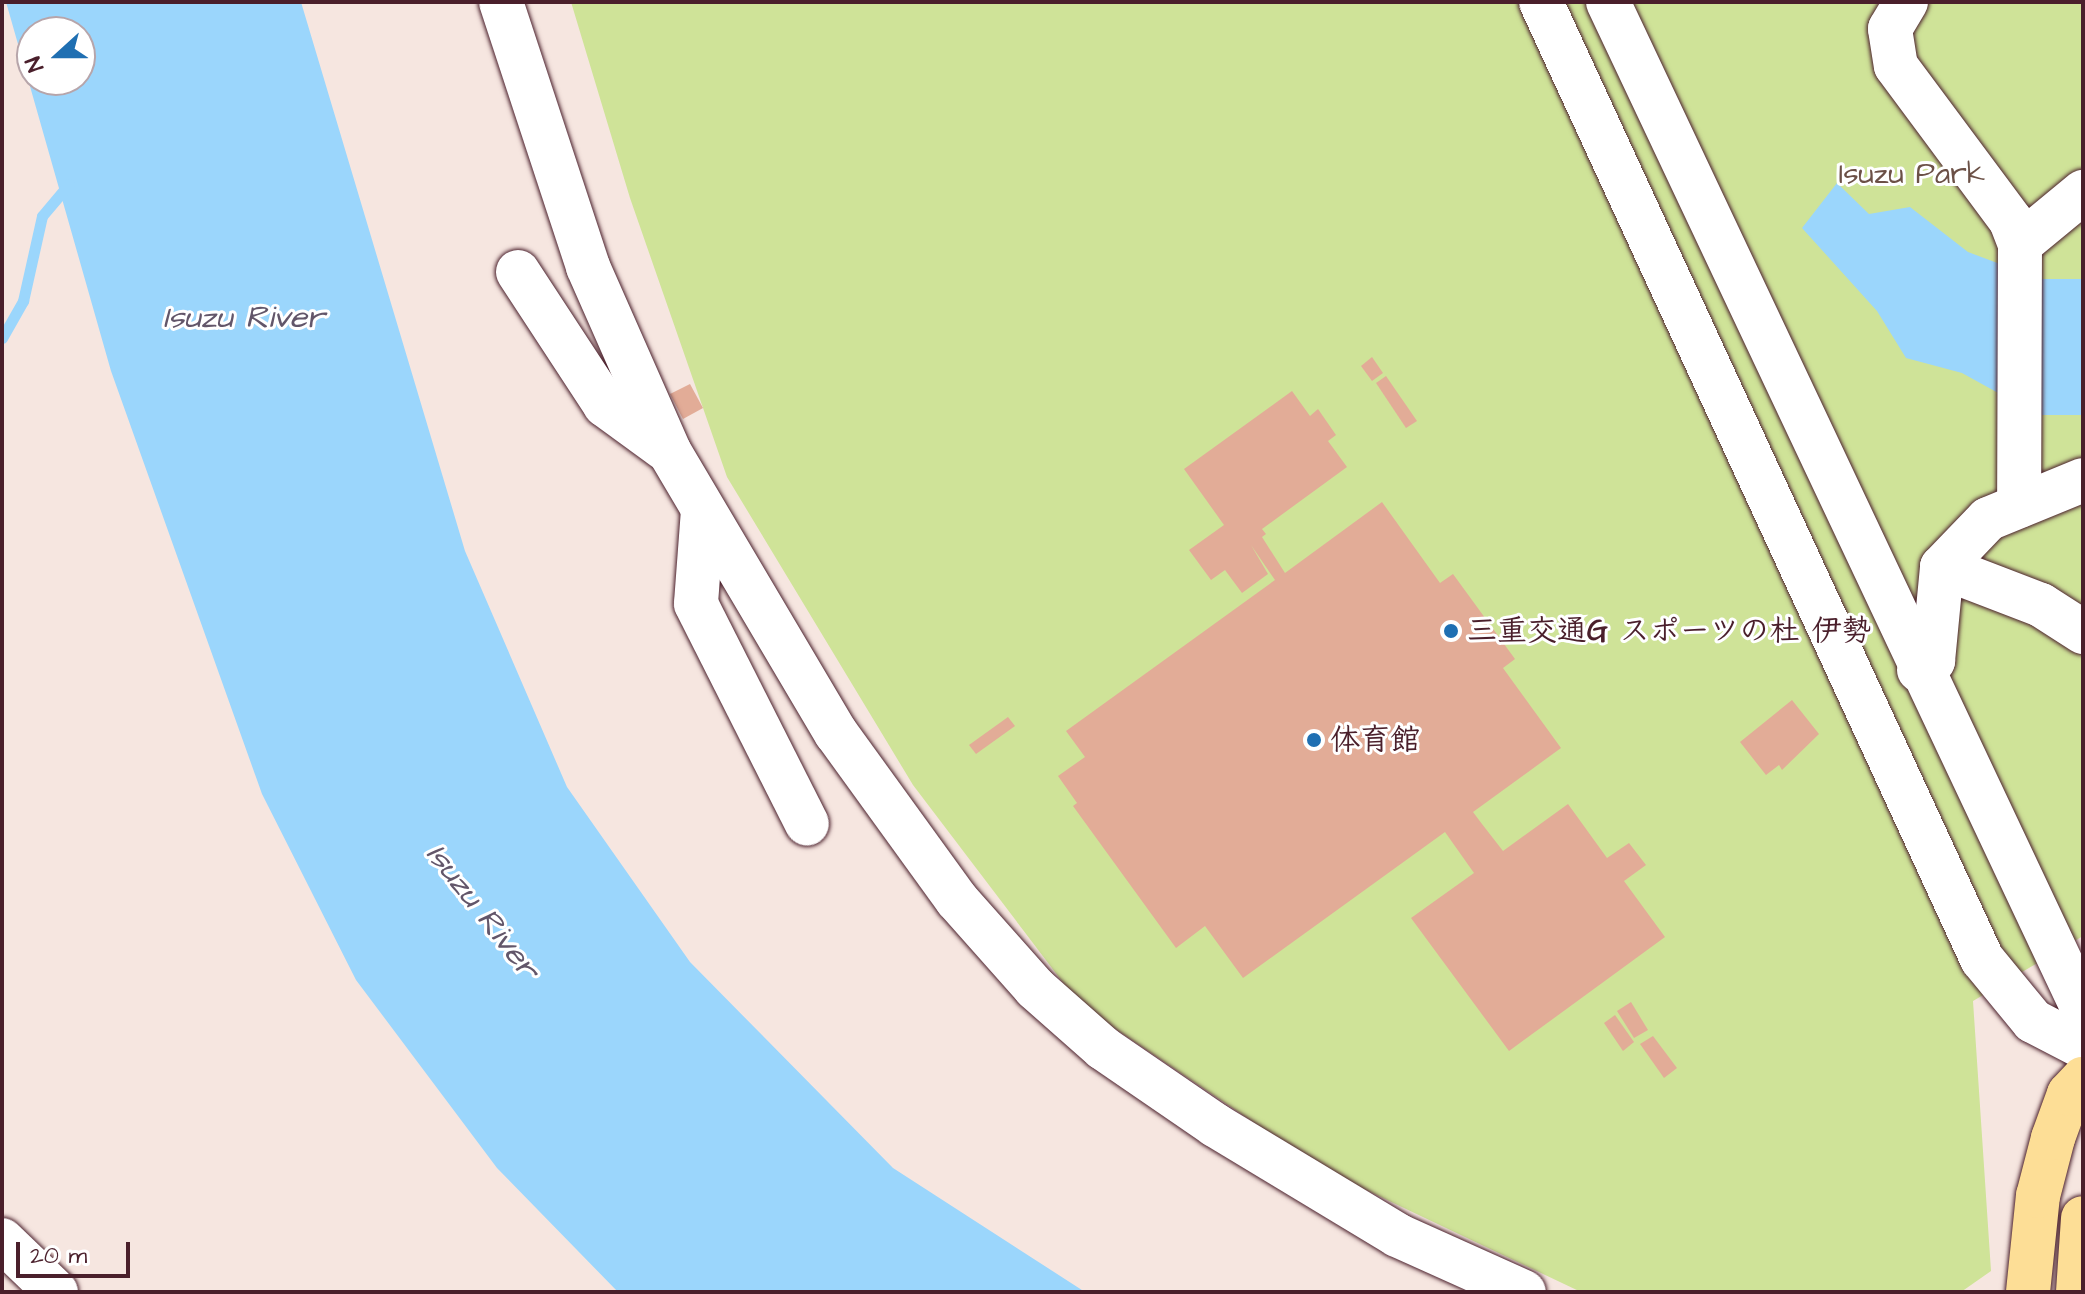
<!DOCTYPE html>
<html>
<head>
<meta charset="utf-8">
<style>
  body { margin:0 }
  #map { position:relative; width:2085px; height:1294px; overflow:hidden; background:#f6e6e0; font-family:"Architects Daughter","Klee One",sans-serif }
  div>[style] { position:absolute }
  [style*='--x'] { left:calc(var(--x)*1px); top:calc(var(--y)*1px); width:calc(var(--w)*1px); rotate:calc(var(--a)*1deg) }
  .green>* { inset:0; background:#cfe398 }
  .water>* { inset:0; background:#9bd6fc }
  .stream>* { height:11px; margin:-5.5px; padding:0 5.5px; transform-origin:5.5px; border-radius:5.5px; background:#9bd6fc }
  .building>* { inset:0; background:#e2ac97 }
  .roads { filter:drop-shadow(0 0 2px #4a1f2b) drop-shadow(0 0 2px #4a1f2b) }
  .minor>* { height:44px; margin:-22px; padding:0 22px; transform-origin:22px; border-radius:22px; background:#fff }
  .major>* { height:44px; margin:-22px; padding:0 22px; transform-origin:22px; border-radius:22px; background:#fdde96 }
  .dots>* { width:22px; height:22px; translate:-50% -50%; box-sizing:border-box; border:4px solid #fff; border-radius:50% }
  span { translate:-50% -50%; white-space:nowrap; text-align:center; line-height:1.15; -webkit-text-stroke:6px #fff; paint-order:stroke }
  .park-label { font-size:30px; color:#6b5046 }
  .poi-label { font-size:30px; color:#4a1f2b; font-weight:700 }
  .left { translate:0 -50%; text-align:left }
  .water-label { font-size:32px; color:#62566a; font-style:italic }
  .frame { position:absolute; inset:0; border:4px solid #4a1f2b; pointer-events:none }
  .north { position:absolute; left:16px; top:16px; width:80px; height:80px; box-sizing:border-box; background:#fff; border:2px solid #b7a5aa; border-radius:50%; rotate:249deg; font-size:22px; font-weight:700; line-height:32px; text-align:center; color:#4a1f2b }
  .north::after { content:''; display:block; margin:auto; width:28px; height:36px; background:#1f6fb2; clip-path:polygon(50% 0,100% 100%,50% 72%,0 100%) }
  .scale { position:absolute; left:16px; top:1242px; width:114px; height:36px; box-sizing:border-box; border:4px solid #4a1f2b; border-top:0; padding-left:10px; font-size:24px; line-height:28px; white-space:nowrap; color:#4a1f2b; -webkit-text-stroke:6px #fff; paint-order:stroke }
</style>
</head>
<body>
<div id="map">
  <div class="green">
    <div style="clip-path:polygon(571px 2px,2083px 2px,2083px 936px,1973px 1001px,1991px 1271px,1961px 1292px,1581px 1292px,1324px 1170px,1080px 1005px,913px 785px,727px 477px,630px 198px)"></div>
  </div>
  <div class="water">
    <div style="clip-path:polygon(evenodd,6px 2px,301px 2px,465px 551px,567px 787px,690px 962px,893px 1168px,1085px 1292px,618px 1292px,497px 1168px,356px 980px,262px 794px,111px 371px,6px 2px,32px 32px,80px 32px,80px 80px,32px 80px,32px 32px)"></div>
    <div style="clip-path:polygon(1837px 183px,1869px 214px,1910px 207px,1968px 252px,2040px 279px,2083px 279px,2083px 415px,2038px 415px,1962px 373px,1906px 358px,1877px 311px,1802px 228px)"></div>
  </div>
  <div class="stream">
    <div style="--x:2;--y:338;--w:43;--a:-60.4"></div>
    <div style="--x:23;--y:301;--w:87;--a:-77.4"></div>
    <div style="--x:42;--y:216;--w:42;--a:-49.8"></div>
  </div>
  <div class="building">
    <div style="clip-path:polygon(1372px 357px,1383px 373px,1372px 381px,1361px 366px)"></div>
    <div style="clip-path:polygon(1386px 376px,1417px 421px,1406px 428px,1376px 383px)"></div>
    <div style="clip-path:polygon(690px 384px,703px 408px,683px 419px,670px 394px)"></div>
    <div style="clip-path:polygon(1292px 391px,1310px 416px,1318px 409px,1336px 435px,1328px 441px,1347px 467px,1262px 529px,1266px 534px,1262px 537px,1285px 573px,1382px 502px,1440px 583px,1453px 574px,1515px 659px,1503px 668px,1561px 748px,1473px 812px,1482px 824px,1503px 851px,1568px 804px,1607px 858px,1629px 843px,1646px 865px,1624px 881px,1665px 937px,1509px 1051px,1411px 918px,1474px 873px,1445px 832px,1243px 978px,1205px 926px,1176px 948px,1073px 806px,1077px 803px,1058px 776px,1085px 757px,1066px 731px,1275px 580px,1251px 545px,1268px 574px,1242px 593px,1225px 570px,1211px 580px,1189px 550px,1224px 525px,1184px 469px)"></div>
    <div style="clip-path:polygon(1792px 700px,1819px 734px,1782px 770px,1779px 765px,1766px 775px,1740px 742px)"></div>
    <div style="clip-path:polygon(1008px 717px,1015px 726px,976px 754px,969px 745px)"></div>
    <div style="clip-path:polygon(1631px 1002px,1648px 1030px,1634px 1038px,1617px 1011px)"></div>
    <div style="clip-path:polygon(1615px 1015px,1634px 1042px,1623px 1051px,1604px 1023px)"></div>
    <div style="clip-path:polygon(1653px 1036px,1677px 1068px,1664px 1078px,1640px 1044px)"></div>
  </div>
  <div class="roads">
    <div class="minor">
      <div style="--x:501;--y:2;--w:279;--a:71.8"></div>
      <div style="--x:588;--y:267;--w:201;--a:66.2"></div>
      <div style="--x:669;--y:451;--w:328;--a:59.4"></div>
      <div style="--x:836;--y:733;--w:206;--a:54.1"></div>
      <div style="--x:957;--y:900;--w:118;--a:48.4"></div>
      <div style="--x:1035;--y:988;--w:91;--a:41.4"></div>
      <div style="--x:1103;--y:1048;--w:136;--a:34.5"></div>
      <div style="--x:1215;--y:1125;--w:213;--a:31.1"></div>
      <div style="--x:1397;--y:1235;--w:139;--a:24.2"></div>
      <div style="--x:1541;--y:2;--w:1054;--a:65.26"></div>
      <div style="--x:1982;--y:959;--w:80;--a:50.6"></div>
      <div style="--x:2033;--y:1021;--w:56;--a:27.5"></div>
      <div style="--x:1608;--y:2;--w:1113;--a:64.75"></div>
      <div style="--x:1906;--y:2;--w:31;--a:121"></div>
      <div style="--x:1890;--y:29;--w:37;--a:81"></div>
      <div style="--x:1896;--y:66;--w:193;--a:53.4"></div>
      <div style="--x:2011;--y:221;--w:25;--a:69"></div>
      <div style="--x:2020;--y:244;--w:262;--a:90.2"></div>
      <div style="--x:2020;--y:244;--w:82;--a:-39.5"></div>
      <div style="--x:518;--y:272;--w:159;--a:56.8"></div>
      <div style="--x:605;--y:405;--w:73;--a:36.1"></div>
      <div style="--x:703;--y:510;--w:94;--a:94.3"></div>
      <div style="--x:696;--y:604;--w:246;--a:63.2"></div>
      <div style="--x:1942;--y:567;--w:106;--a:21"></div>
      <div style="--x:2041;--y:605;--w:50;--a:32.7"></div>
      <div style="--x:1919;--y:670;--w:17;--a:-33"></div>
      <div style="--x:1933;--y:661;--w:94;--a:-84.5"></div>
      <div style="--x:1942;--y:567;--w:66;--a:-46.2"></div>
      <div style="--x:1988;--y:519;--w:103;--a:-22.3"></div>
      <div style="--x:2;--y:1240;--w:75;--a:43.9"></div>
    </div>
    <div class="major">
      <div style="--x:2028;--y:1292;--w:97;--a:-84.1"></div>
      <div style="--x:2038;--y:1196;--w:60;--a:-75.5"></div>
      <div style="--x:2053;--y:1138;--w:47;--a:-70"></div>
      <div style="--x:2069;--y:1094;--w:21;--a:-47"></div>
      <div style="--x:2078;--y:1292;--w:74;--a:-86.1"></div>
    </div>
  </div>
  <div class="dots">
    <div style="left:1451px;top:631px;background:#1f6fb2"></div>
    <div style="left:1314px;top:740px;background:#1f6fb2"></div>
  </div>
  <div class="park-label">
    <span style="left:1912px;top:174px">Isuzu Park</span>
  </div>
  <div class="poi-label">
    <span class="left" style="left:1467px;top:631px">三重交通G スポーツの杜 伊勢</span>
    <span class="left" style="left:1330px;top:740px">体育館</span>
  </div>
  <div class="water-label">
    <span style="left:244px;top:318px">Isuzu River</span>
    <span style="left:482px;top:912px;rotate:52deg">Isuzu River</span>
  </div>
  <div class="frame"></div>
  <div class="north">N</div>
  <div class="scale">20 m</div>
</div>
</body>
</html>
